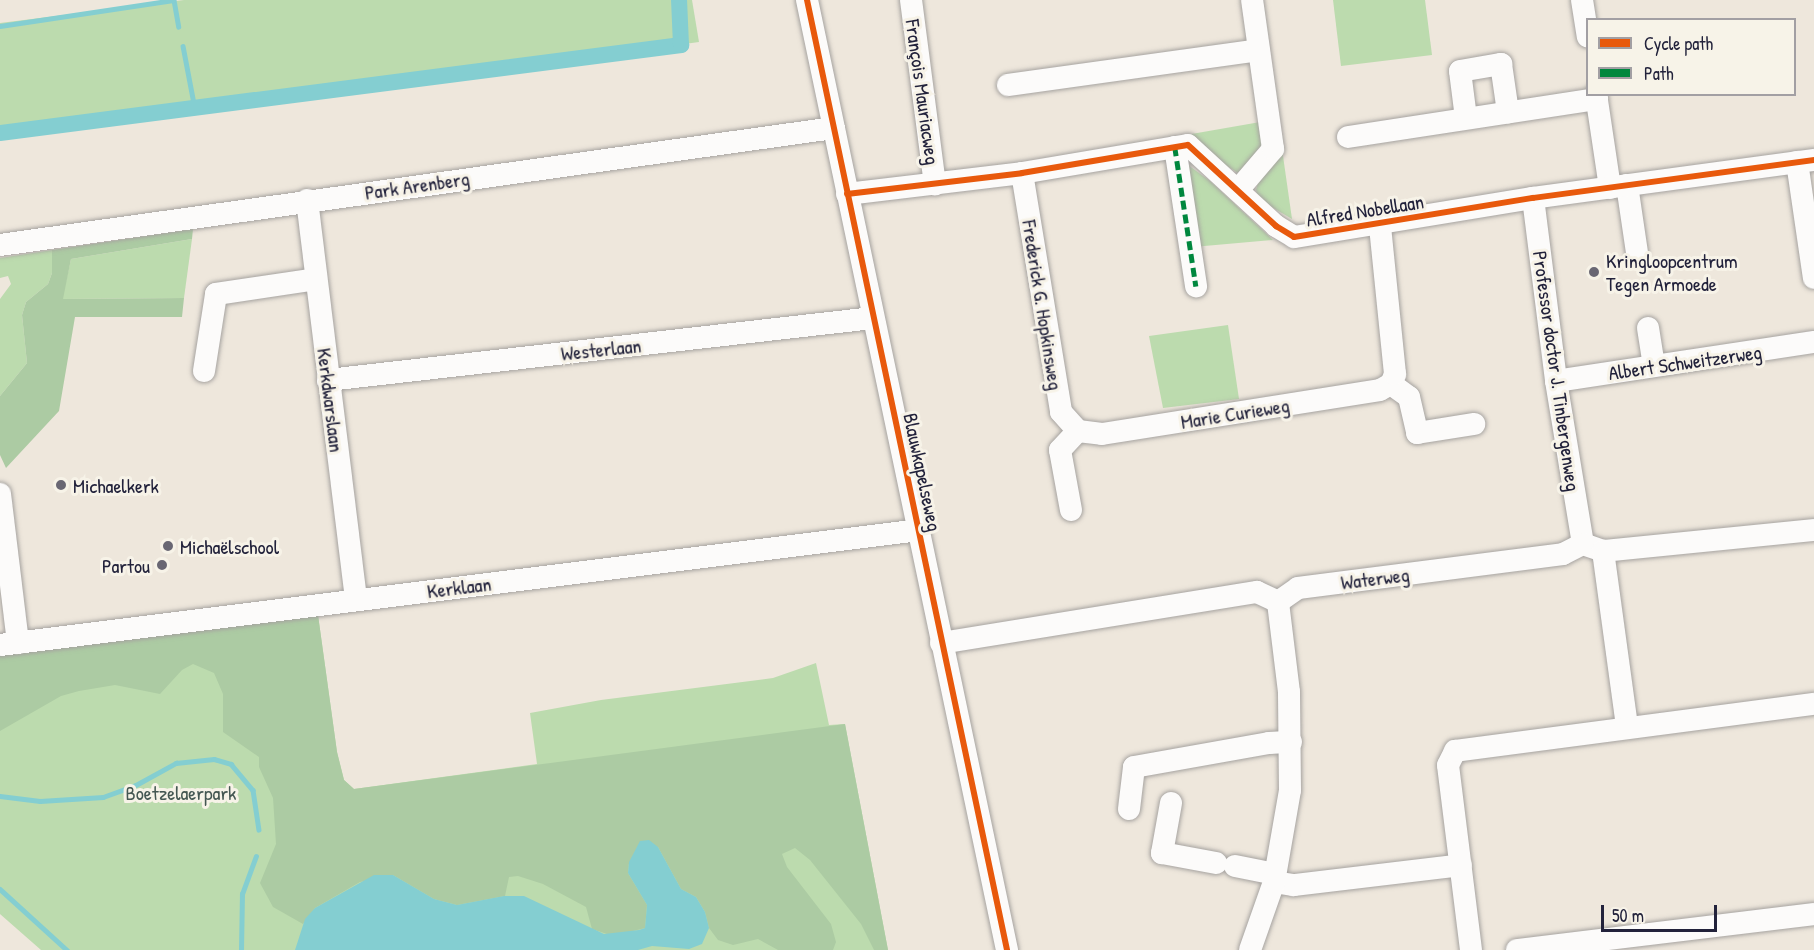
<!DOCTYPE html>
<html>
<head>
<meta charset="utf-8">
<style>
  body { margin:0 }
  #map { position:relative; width:1814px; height:950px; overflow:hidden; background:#eee7dc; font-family:"Patrick Hand",sans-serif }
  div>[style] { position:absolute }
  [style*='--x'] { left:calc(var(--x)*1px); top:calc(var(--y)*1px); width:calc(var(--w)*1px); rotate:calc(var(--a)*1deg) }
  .green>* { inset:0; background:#bcdbae }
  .forest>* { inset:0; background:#accba3 }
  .water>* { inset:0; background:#84ced1 }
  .stream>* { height:4.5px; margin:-2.25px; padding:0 2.25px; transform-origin:2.25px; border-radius:2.25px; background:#84ced1 }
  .canal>* { height:16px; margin:-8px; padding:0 8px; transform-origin:8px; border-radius:8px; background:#84ced1 }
  .roads { filter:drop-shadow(0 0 2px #a6a3a0) drop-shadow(0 0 2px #a6a3a0) }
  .minor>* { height:22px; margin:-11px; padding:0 11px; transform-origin:11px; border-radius:11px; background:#fcfbfa }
  .quiet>* { height:4.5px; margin-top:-2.25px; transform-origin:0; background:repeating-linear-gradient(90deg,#00873e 0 9px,transparent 0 13.5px) }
  .cycleway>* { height:6px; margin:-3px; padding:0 3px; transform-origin:3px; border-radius:3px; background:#e8590c }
  .dots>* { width:16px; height:16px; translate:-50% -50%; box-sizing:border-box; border:3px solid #f7f3e8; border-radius:50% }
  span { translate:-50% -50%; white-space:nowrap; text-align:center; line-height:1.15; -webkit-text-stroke:6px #f7f3e8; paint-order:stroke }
  .street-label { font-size:20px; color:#22223b }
  .poi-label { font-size:20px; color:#22223b }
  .left { translate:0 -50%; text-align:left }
  .right { translate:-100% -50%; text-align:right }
  .park-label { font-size:20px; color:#445752 }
  .legend { position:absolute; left:1586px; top:18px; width:210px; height:78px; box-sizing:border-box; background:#f7f3e8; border:2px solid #a29fa3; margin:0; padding:8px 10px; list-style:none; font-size:18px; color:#22223b }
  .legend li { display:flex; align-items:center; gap:12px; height:30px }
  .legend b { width:30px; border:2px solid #a29fa3 }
  .scale { position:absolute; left:1601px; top:905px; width:116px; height:27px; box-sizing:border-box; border:3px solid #22223b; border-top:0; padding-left:8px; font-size:18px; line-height:21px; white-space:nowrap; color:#22223b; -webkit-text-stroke:4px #f7f3e8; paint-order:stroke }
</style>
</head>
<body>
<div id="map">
  <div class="green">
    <div style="clip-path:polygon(184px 0,692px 0,699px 42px,0 138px,0 23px)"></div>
    <div style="clip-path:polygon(1333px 0,1425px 0,1432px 55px,1341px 66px)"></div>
    <div style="clip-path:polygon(1266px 121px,1265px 142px,1238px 173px,1180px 136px)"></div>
    <div style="clip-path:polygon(1282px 149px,1292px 219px,1258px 199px,1256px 190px,1259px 179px)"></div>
    <div style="clip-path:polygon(1188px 165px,1210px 181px,1273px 240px,1193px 247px)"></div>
    <div style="clip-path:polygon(192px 239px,184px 298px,62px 299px,71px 259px)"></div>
    <div style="clip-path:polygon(52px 250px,52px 273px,48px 284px,26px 302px,22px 315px,27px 363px,0 396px,0 299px,11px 284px,8px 276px,0 278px,0 258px)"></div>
    <div style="clip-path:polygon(1228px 325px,1239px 399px,1163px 408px,1149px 336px)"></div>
    <div style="clip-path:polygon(318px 615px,337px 752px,344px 780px,354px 789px,537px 764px,530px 713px,601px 700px,773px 678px,816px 663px,829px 725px,845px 724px,888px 950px,41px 950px,0 914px,0 655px)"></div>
  </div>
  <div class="forest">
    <div style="clip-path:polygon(193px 229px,192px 239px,71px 259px,63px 299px,184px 298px,182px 317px,75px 317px,59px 411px,6px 468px,0 455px,0 396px,27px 363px,22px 315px,26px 302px,48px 284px,52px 273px,52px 250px)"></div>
    <div style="clip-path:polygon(318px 615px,337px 752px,344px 780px,354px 789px,845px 724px,888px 950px,874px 950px,861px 924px,810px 860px,795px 848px,782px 854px,787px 867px,831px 924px,836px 942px,833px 950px,778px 950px,758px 939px,733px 945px,718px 940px,709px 928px,705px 912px,696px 897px,681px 889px,658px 847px,629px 863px,628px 873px,647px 905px,645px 928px,613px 936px,592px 929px,586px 907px,543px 884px,518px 876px,509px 877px,505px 896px,457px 905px,434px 899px,393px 875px,360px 882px,315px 908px,303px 924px,273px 907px,260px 883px,276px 844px,273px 798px,259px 767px,259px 757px,223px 732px,223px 694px,214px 673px,193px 664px,182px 670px,160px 694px,115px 685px,79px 691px,61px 696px,0 731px,0 655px)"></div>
  </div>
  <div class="water">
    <div style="clip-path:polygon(649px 840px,658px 847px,681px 889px,696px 897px,705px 912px,709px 928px,702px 944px,689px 949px,652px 946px,638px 950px,295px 950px,305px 919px,315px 908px,374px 875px,393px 875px,434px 899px,457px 905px,504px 896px,524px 896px,604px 934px,639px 930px,645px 928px,647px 905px,628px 873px,629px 862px,640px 841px)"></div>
  </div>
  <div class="stream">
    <div style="--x:174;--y:0;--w:27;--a:80"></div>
    <div style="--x:0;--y:26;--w:175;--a:-8.5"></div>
    <div style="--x:183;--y:46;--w:64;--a:79.2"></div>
    <div style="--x:0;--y:796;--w:40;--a:7.1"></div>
    <div style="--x:40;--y:801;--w:63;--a:-3.6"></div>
    <div style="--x:103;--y:797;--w:33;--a:-20"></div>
    <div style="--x:134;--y:786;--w:48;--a:-28.7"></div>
    <div style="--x:176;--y:763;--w:38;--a:-6"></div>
    <div style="--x:214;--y:759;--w:18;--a:16"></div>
    <div style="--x:231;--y:764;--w:34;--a:50"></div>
    <div style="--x:253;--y:790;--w:40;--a:81.5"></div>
    <div style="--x:0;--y:889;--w:91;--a:42.3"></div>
    <div style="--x:241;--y:950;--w:56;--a:-89"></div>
    <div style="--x:242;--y:894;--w:40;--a:-69.8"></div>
  </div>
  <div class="canal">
    <div style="--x:0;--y:133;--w:687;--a:-7.36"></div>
    <div style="--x:681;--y:45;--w:45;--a:-92.5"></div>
  </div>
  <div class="roads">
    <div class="minor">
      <div style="--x:807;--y:0;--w:971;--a:78.11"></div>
      <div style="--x:911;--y:0;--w:186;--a:82.6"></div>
      <div style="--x:1582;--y:0;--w:37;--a:81"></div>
      <div style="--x:1008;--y:85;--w:253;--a:-7.9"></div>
      <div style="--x:1596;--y:94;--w:95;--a:81.5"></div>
      <div style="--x:1466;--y:118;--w:47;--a:-97.3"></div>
      <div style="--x:1460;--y:71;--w:42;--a:-9.7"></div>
      <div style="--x:1501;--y:64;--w:49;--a:81.7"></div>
      <div style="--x:1348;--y:137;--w:252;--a:-8.7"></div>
      <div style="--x:1175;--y:147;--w:141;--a:81.4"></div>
      <div style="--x:1797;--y:162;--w:117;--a:81.7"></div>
      <div style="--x:1022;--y:173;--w:242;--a:80.7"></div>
      <div style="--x:1061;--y:412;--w:25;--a:48"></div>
      <div style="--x:1627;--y:185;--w:69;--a:81.6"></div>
      <div style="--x:1238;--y:190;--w:54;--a:-49.5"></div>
      <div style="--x:1273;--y:149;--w:150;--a:-98"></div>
      <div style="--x:847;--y:194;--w:176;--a:-6.8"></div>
      <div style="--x:1022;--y:173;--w:168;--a:-9.6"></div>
      <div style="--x:1188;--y:145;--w:120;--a:42.6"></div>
      <div style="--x:1276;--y:226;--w:21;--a:31"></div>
      <div style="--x:1294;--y:237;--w:242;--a:-9.3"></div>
      <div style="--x:1533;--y:198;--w:284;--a:-7.7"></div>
      <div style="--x:1533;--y:198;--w:184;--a:82.8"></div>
      <div style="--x:1556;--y:381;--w:165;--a:80.6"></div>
      <div style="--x:307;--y:200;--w:403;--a:83"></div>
      <div style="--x:0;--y:245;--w:842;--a:-7.99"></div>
      <div style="--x:1648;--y:328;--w:38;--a:81"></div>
      <div style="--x:204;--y:371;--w:78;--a:-81.1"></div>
      <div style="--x:216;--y:294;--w:101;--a:-8.5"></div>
      <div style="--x:328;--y:380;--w:549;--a:-6.49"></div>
      <div style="--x:1556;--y:381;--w:261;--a:-8.6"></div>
      <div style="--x:1391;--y:384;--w:22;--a:36"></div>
      <div style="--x:1409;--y:397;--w:37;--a:77"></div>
      <div style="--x:1417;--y:433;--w:58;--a:-9"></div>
      <div style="--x:1078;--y:431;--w:24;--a:7"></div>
      <div style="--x:1102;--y:434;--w:281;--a:-9"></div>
      <div style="--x:1380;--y:390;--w:13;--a:-29"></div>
      <div style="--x:1391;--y:384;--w:11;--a:-68"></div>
      <div style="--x:1395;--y:374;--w:149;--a:-95.8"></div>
      <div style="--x:0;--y:494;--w:150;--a:83.1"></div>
      <div style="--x:1071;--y:510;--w:61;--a:-100.4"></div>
      <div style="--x:1060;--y:450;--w:26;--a:-47"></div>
      <div style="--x:1603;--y:551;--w:178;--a:82.2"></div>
      <div style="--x:1278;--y:602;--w:24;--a:-35"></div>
      <div style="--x:1298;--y:588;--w:267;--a:-7.3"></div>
      <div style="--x:1563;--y:554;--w:22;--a:-27"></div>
      <div style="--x:1583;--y:544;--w:21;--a:19"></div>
      <div style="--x:1603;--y:551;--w:212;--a:-5.7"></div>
      <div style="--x:941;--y:643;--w:320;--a:-9.2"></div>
      <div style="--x:1257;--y:592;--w:23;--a:25"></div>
      <div style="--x:0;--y:645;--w:926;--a:-7.13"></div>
      <div style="--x:1171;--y:803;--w:51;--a:100.2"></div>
      <div style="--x:1162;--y:853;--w:55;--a:10.5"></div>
      <div style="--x:1129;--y:809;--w:42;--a:-83.2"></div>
      <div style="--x:1134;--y:767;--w:137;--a:-10.1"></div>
      <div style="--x:1269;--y:743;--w:22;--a:-3"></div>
      <div style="--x:1235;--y:866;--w:41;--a:11.3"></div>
      <div style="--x:1274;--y:882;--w:20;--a:9"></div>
      <div style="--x:1294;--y:885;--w:168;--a:-6.8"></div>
      <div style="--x:1250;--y:950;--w:72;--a:-70.6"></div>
      <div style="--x:1274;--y:882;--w:93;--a:-80.1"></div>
      <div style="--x:1290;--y:790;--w:98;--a:-90.6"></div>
      <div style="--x:1289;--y:692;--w:91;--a:-97"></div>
      <div style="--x:1471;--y:950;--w:186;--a:-97.1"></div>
      <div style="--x:1448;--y:765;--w:16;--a:-63"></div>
      <div style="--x:1455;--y:751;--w:362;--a:-7.5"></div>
      <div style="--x:1517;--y:950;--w:299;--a:-6.9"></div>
    </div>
  </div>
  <div class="quiet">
    <div style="--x:1175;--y:147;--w:141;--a:81.4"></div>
  </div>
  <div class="cycleway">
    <div style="--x:807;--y:0;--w:971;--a:78.11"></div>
    <div style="--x:847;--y:194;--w:176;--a:-6.8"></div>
    <div style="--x:1022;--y:173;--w:168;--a:-9.6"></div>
    <div style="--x:1188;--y:145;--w:120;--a:42.6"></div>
    <div style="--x:1276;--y:226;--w:21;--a:31"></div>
    <div style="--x:1294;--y:237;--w:242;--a:-9.3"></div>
    <div style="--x:1533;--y:198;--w:284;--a:-7.7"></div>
  </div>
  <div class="dots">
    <div style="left:1594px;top:272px;background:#696773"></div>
    <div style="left:61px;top:485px;background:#696773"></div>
    <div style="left:168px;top:546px;background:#696773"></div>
    <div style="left:162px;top:565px;background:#696773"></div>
  </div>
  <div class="street-label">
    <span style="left:923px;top:92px;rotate:82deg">François Mauriacweg</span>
    <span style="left:417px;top:185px;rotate:-8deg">Park Arenberg</span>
    <span style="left:1365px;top:210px;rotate:-9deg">Alfred Nobellaan</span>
    <span style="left:1043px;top:305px;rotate:81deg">Frederick G. Hopkinsweg</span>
    <span style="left:601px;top:349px;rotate:-6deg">Westerlaan</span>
    <span style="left:1685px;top:362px;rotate:-8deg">Albert Schweitzerweg</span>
    <span style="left:1557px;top:371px;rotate:82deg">Professor doctor J. Tinbergenweg</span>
    <span style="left:331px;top:400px;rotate:83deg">Kerkdwarslaan</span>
    <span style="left:1235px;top:413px;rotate:-9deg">Marie Curieweg</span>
    <span style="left:923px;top:472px;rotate:78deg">Blauwkapelseweg</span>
    <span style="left:1375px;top:578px;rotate:-7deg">Waterweg</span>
    <span style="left:459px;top:587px;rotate:-7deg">Kerklaan</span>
  </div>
  <div class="poi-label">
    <span class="left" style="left:1606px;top:272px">Kringloopcentrum<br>Tegen Armoede</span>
    <span class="left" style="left:73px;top:485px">Michaelkerk</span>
    <span class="left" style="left:180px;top:546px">Michaëlschool</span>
    <span class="right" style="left:150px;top:565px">Partou</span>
  </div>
  <div class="park-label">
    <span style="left:181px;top:792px">Boetzelaerpark</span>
  </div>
  <ul class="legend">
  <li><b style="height:8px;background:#e8590c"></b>Cycle path</li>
  <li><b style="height:8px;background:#00873e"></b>Path</li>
  </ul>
  <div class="scale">50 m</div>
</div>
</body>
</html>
